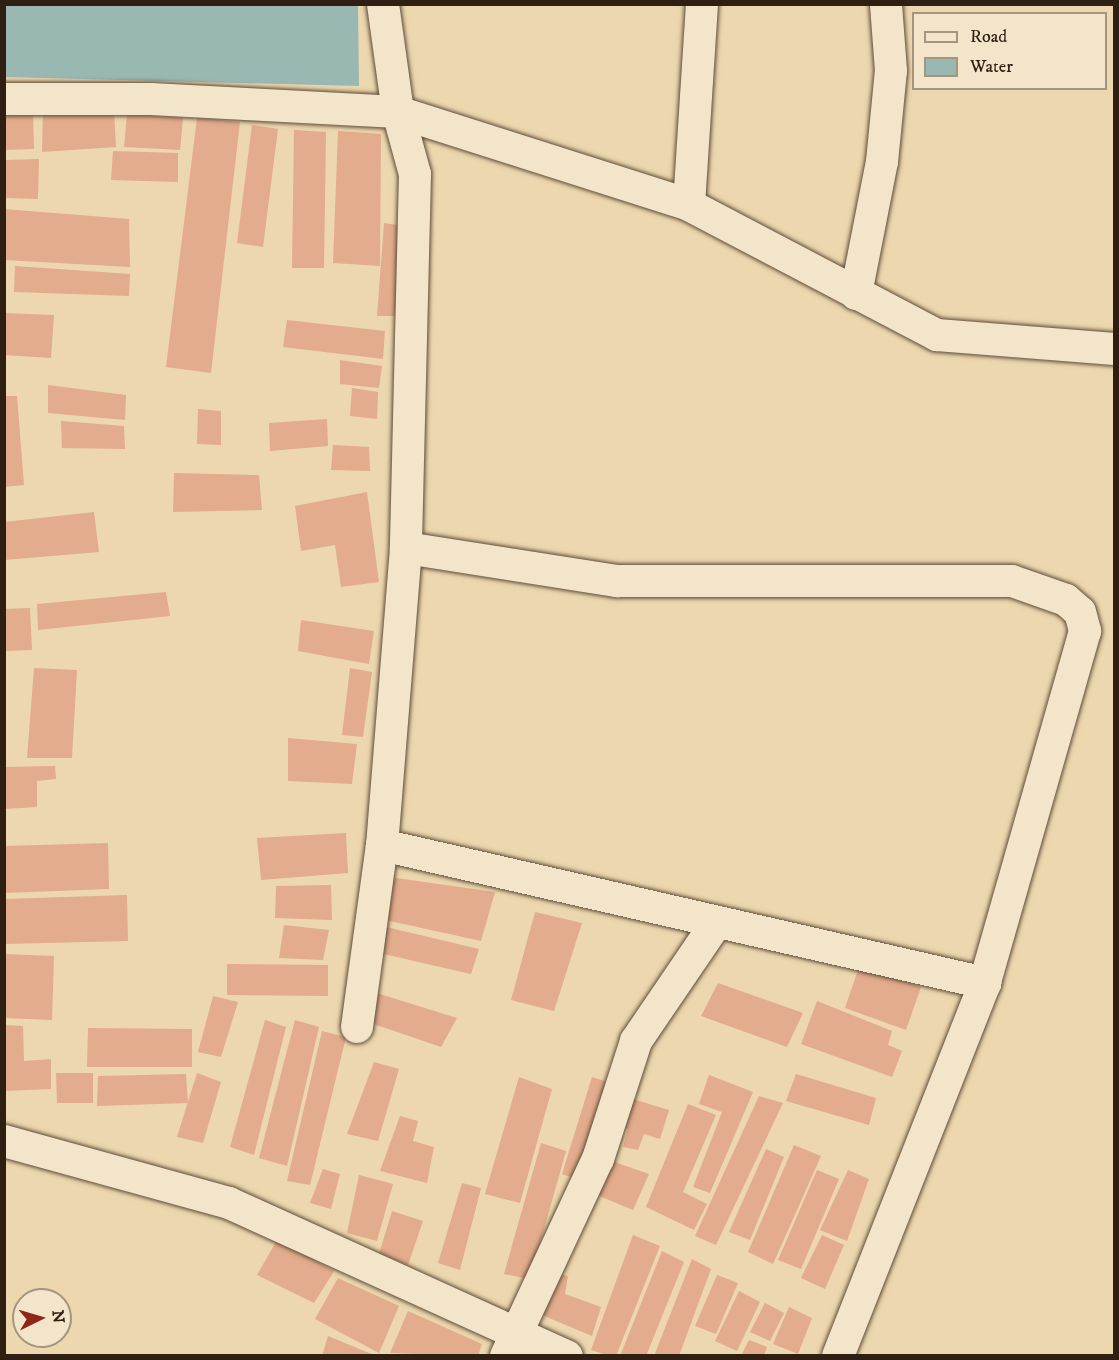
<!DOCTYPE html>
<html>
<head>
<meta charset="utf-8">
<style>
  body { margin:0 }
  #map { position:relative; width:1119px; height:1360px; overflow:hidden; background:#ecd7ae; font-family:"IM FELL DW Pica",serif }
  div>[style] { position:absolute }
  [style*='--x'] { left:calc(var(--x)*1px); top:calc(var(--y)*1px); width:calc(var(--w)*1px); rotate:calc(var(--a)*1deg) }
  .water>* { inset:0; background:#9ab8b2 }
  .building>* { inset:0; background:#e3ac8c }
  .roads { filter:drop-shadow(0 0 2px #5e4c39) drop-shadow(0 0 2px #5e4c39) }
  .street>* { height:32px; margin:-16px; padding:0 16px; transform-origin:16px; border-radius:16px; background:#f3e5ca }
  span { translate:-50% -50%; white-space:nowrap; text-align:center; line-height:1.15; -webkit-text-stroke:4.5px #f3e5ca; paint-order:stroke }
  .frame { position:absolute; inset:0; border:6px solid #2f1e12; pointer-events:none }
  .legend { position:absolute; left:912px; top:12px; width:195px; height:78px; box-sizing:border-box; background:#f3e5ca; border:2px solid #a59580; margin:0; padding:8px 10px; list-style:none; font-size:18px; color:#2f1e12 }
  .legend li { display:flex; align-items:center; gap:12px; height:30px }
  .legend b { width:30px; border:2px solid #a59580 }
  .north { position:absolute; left:12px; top:1288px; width:60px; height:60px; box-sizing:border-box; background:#f3e5ca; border:2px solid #a59580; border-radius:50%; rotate:85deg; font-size:16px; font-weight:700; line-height:24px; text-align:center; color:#2f1e12 }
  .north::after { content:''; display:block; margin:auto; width:21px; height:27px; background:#8f2418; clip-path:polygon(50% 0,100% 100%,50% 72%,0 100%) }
</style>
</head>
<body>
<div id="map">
  <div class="water">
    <div style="clip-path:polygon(5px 4px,358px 5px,359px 86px,5px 77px)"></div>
  </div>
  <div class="building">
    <div style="clip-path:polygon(114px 110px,116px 147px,42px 152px,43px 111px)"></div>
    <div style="clip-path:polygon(33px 114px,34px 149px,4px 150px,4px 116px)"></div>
    <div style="clip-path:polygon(127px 114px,183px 118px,180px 150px,124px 147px)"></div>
    <div style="clip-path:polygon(197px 118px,240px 122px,211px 373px,166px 367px)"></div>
    <div style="clip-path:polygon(252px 125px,278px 129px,263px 247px,237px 243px)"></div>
    <div style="clip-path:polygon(294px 130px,326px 132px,324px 268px,292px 268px)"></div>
    <div style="clip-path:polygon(338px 131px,381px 134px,380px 266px,333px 263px)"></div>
    <div style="clip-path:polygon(113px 151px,178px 153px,178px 182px,111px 180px)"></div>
    <div style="clip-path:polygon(39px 159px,38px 199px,4px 198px,4px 160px)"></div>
    <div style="clip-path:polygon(4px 209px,129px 219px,130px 267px,4px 260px)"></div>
    <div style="clip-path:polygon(384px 223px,404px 226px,400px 316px,377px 316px)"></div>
    <div style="clip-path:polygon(15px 266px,130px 274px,129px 296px,14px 292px)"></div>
    <div style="clip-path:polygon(4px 313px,54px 315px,51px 358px,4px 355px)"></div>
    <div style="clip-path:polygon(287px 320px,385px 331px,383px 359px,283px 347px)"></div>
    <div style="clip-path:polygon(340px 360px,382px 366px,379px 388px,340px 384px)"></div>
    <div style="clip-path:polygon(48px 385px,126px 395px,125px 420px,48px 413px)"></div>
    <div style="clip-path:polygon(352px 388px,378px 392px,377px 419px,350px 416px)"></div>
    <div style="clip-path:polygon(4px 396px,17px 396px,24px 485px,4px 487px)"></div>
    <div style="clip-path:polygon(198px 409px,221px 411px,221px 445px,197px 444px)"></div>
    <div style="clip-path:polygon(327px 419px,328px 446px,270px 451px,269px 423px)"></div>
    <div style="clip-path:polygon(61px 421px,124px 426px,125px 449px,62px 448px)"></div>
    <div style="clip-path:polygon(333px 445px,369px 447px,370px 471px,331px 470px)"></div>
    <div style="clip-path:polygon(174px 473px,259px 475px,262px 510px,173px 512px)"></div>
    <div style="clip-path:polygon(367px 492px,379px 582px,341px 587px,335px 545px,301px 551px,295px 506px)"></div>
    <div style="clip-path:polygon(94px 512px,99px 552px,4px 560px,4px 522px)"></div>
    <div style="clip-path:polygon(166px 592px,170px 616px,38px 630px,37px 604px)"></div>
    <div style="clip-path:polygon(30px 608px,32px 650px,4px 651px,4px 609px)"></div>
    <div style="clip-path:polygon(301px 620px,374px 631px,369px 664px,298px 651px)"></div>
    <div style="clip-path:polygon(34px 668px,77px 670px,72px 758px,27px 758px)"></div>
    <div style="clip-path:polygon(350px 668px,372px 672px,363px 737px,342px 735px)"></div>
    <div style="clip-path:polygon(288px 738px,357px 744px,352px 784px,288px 781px)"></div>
    <div style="clip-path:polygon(55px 766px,56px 779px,37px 781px,37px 807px,4px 809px,4px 767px)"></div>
    <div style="clip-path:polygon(346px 833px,348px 873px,261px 880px,257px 838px)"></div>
    <div style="clip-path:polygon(108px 843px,109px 889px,4px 893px,4px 846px)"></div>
    <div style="clip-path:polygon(389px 877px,495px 892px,481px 941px,381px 919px)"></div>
    <div style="clip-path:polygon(331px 885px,332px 920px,275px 918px,276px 886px)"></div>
    <div style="clip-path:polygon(127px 895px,128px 941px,4px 944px,4px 899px)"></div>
    <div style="clip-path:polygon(535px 912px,582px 923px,554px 1011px,511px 1000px)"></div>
    <div style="clip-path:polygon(284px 925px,329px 930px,323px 960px,279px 958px)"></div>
    <div style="clip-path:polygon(378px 925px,479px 949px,471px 974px,366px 950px)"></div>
    <div style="clip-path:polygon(4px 954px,54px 956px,52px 1020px,4px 1018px)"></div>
    <div style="clip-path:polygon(227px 964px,328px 965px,328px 996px,227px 995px)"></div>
    <div style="clip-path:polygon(859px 967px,921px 987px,906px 1030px,845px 1008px)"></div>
    <div style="clip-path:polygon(718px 983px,803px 1013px,787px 1047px,701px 1016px)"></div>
    <div style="clip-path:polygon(367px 990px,457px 1018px,441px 1047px,356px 1018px)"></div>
    <div style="clip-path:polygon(213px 996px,238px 1002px,221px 1057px,198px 1052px)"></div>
    <div style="clip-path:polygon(817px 1001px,892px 1031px,888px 1045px,902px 1051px,892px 1077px,801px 1044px)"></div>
    <div style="clip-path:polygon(265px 1020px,286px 1027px,254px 1155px,230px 1147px)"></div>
    <div style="clip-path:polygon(295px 1020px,319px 1027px,287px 1166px,259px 1158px)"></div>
    <div style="clip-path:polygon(4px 1025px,23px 1026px,24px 1061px,51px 1059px,51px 1089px,4px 1091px)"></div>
    <div style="clip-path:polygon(88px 1028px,192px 1029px,192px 1067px,87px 1067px)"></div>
    <div style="clip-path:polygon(322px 1031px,346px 1037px,310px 1185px,287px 1181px)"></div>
    <div style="clip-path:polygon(374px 1062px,399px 1069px,378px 1141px,347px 1134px)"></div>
    <div style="clip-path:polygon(56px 1073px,93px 1073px,93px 1103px,57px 1103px)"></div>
    <div style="clip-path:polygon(197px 1073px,221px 1082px,203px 1143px,177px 1137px)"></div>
    <div style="clip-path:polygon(186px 1074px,188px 1103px,97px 1106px,98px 1076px)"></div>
    <div style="clip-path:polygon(796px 1074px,876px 1098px,869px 1125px,786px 1101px)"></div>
    <div style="clip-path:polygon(709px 1075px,753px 1092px,710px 1193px,693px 1187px,722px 1112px,699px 1104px)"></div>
    <div style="clip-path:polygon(519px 1077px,552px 1089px,520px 1203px,485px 1194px)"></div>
    <div style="clip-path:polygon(592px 1077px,617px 1085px,579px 1180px,562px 1174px)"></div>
    <div style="clip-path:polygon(759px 1096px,783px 1103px,716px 1245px,695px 1236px)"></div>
    <div style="clip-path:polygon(626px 1097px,669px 1110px,660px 1139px,644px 1134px,638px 1150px,623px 1147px,628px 1129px,615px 1125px)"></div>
    <div style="clip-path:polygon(688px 1104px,716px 1115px,683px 1192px,707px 1204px,694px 1230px,646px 1207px)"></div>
    <div style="clip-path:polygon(400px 1116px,418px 1121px,413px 1141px,434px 1147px,427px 1183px,380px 1171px)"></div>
    <div style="clip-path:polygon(541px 1143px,566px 1151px,530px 1279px,504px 1274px)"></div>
    <div style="clip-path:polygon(794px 1145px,821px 1156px,773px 1264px,748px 1252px)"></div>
    <div style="clip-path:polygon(766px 1149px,784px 1157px,750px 1240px,729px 1232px)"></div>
    <div style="clip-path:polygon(609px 1160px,649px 1174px,633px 1210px,592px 1193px)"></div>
    <div style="clip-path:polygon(323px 1169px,340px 1174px,331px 1209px,310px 1203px)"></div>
    <div style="clip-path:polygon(817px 1170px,839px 1179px,801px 1269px,778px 1260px)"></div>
    <div style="clip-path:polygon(848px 1170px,869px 1179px,847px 1241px,820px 1230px)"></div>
    <div style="clip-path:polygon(359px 1175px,393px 1184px,377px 1241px,347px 1233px)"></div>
    <div style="clip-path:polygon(462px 1183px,481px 1188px,460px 1270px,438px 1263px)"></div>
    <div style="clip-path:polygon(392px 1211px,423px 1221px,408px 1265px,379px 1254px)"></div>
    <div style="clip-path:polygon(633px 1235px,660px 1246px,616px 1356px,610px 1356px,591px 1350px)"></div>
    <div style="clip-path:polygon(822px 1235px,844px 1245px,825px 1289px,801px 1278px)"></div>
    <div style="clip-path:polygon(277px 1240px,334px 1271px,314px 1303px,257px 1275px)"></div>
    <div style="clip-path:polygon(662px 1251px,684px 1262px,646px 1356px,620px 1356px)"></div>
    <div style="clip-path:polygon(692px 1259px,711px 1269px,679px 1356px,654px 1356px)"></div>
    <div style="clip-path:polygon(551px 1271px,568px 1276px,565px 1294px,601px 1307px,592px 1336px,537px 1313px)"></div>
    <div style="clip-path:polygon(717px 1275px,738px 1283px,716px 1334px,695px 1326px)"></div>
    <div style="clip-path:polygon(338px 1278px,399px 1306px,379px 1353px,315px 1319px)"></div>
    <div style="clip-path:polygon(739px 1291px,760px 1302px,737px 1351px,715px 1341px)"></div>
    <div style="clip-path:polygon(765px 1303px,784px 1313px,770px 1341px,750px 1332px)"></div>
    <div style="clip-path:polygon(789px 1307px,812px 1318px,798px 1354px,773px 1344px)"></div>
    <div style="clip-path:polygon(408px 1311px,482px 1344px,478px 1356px,390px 1353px)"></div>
    <div style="clip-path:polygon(328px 1336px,374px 1355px,374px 1356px,322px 1356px)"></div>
    <div style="clip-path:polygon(749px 1340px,767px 1347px,764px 1356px,741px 1356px)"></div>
  </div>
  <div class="roads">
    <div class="street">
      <div style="--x:383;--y:4;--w:109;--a:82.1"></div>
      <div style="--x:398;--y:112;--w:64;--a:74.7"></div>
      <div style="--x:415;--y:174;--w:374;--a:91.4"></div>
      <div style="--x:406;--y:548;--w:298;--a:94.6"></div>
      <div style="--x:382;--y:845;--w:619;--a:12.89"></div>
      <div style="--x:702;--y:4;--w:201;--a:93.7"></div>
      <div style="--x:689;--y:205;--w:280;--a:27.7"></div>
      <div style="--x:937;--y:335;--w:178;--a:4.5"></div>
      <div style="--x:4;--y:99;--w:147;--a:0"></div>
      <div style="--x:151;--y:99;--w:247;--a:3"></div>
      <div style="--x:398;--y:112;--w:305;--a:17.7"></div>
      <div style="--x:856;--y:294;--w:135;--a:-78.9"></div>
      <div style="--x:882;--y:162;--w:91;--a:-84.4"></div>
      <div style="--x:891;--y:71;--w:67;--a:-94.3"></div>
      <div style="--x:406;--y:548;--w:214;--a:8.9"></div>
      <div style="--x:617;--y:581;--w:395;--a:0"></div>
      <div style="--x:1012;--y:581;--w:57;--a:19.4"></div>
      <div style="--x:1066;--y:600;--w:18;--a:41"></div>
      <div style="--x:1080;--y:612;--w:20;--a:75"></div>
      <div style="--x:1085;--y:631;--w:366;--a:105.9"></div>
      <div style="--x:985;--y:983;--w:401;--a:111.5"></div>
      <div style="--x:357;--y:1027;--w:184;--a:-82.2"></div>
      <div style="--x:4;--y:1141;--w:233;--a:15.4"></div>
      <div style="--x:229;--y:1203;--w:371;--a:24.4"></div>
      <div style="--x:506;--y:1356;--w:217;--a:-65"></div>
      <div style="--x:598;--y:1159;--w:124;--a:-72.1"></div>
      <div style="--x:636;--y:1041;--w:144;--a:-55.8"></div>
    </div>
  </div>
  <div class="frame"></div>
  <ul class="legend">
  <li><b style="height:8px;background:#f3e5ca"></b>Road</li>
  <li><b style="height:16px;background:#9ab8b2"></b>Water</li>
  </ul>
  <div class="north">N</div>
</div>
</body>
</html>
